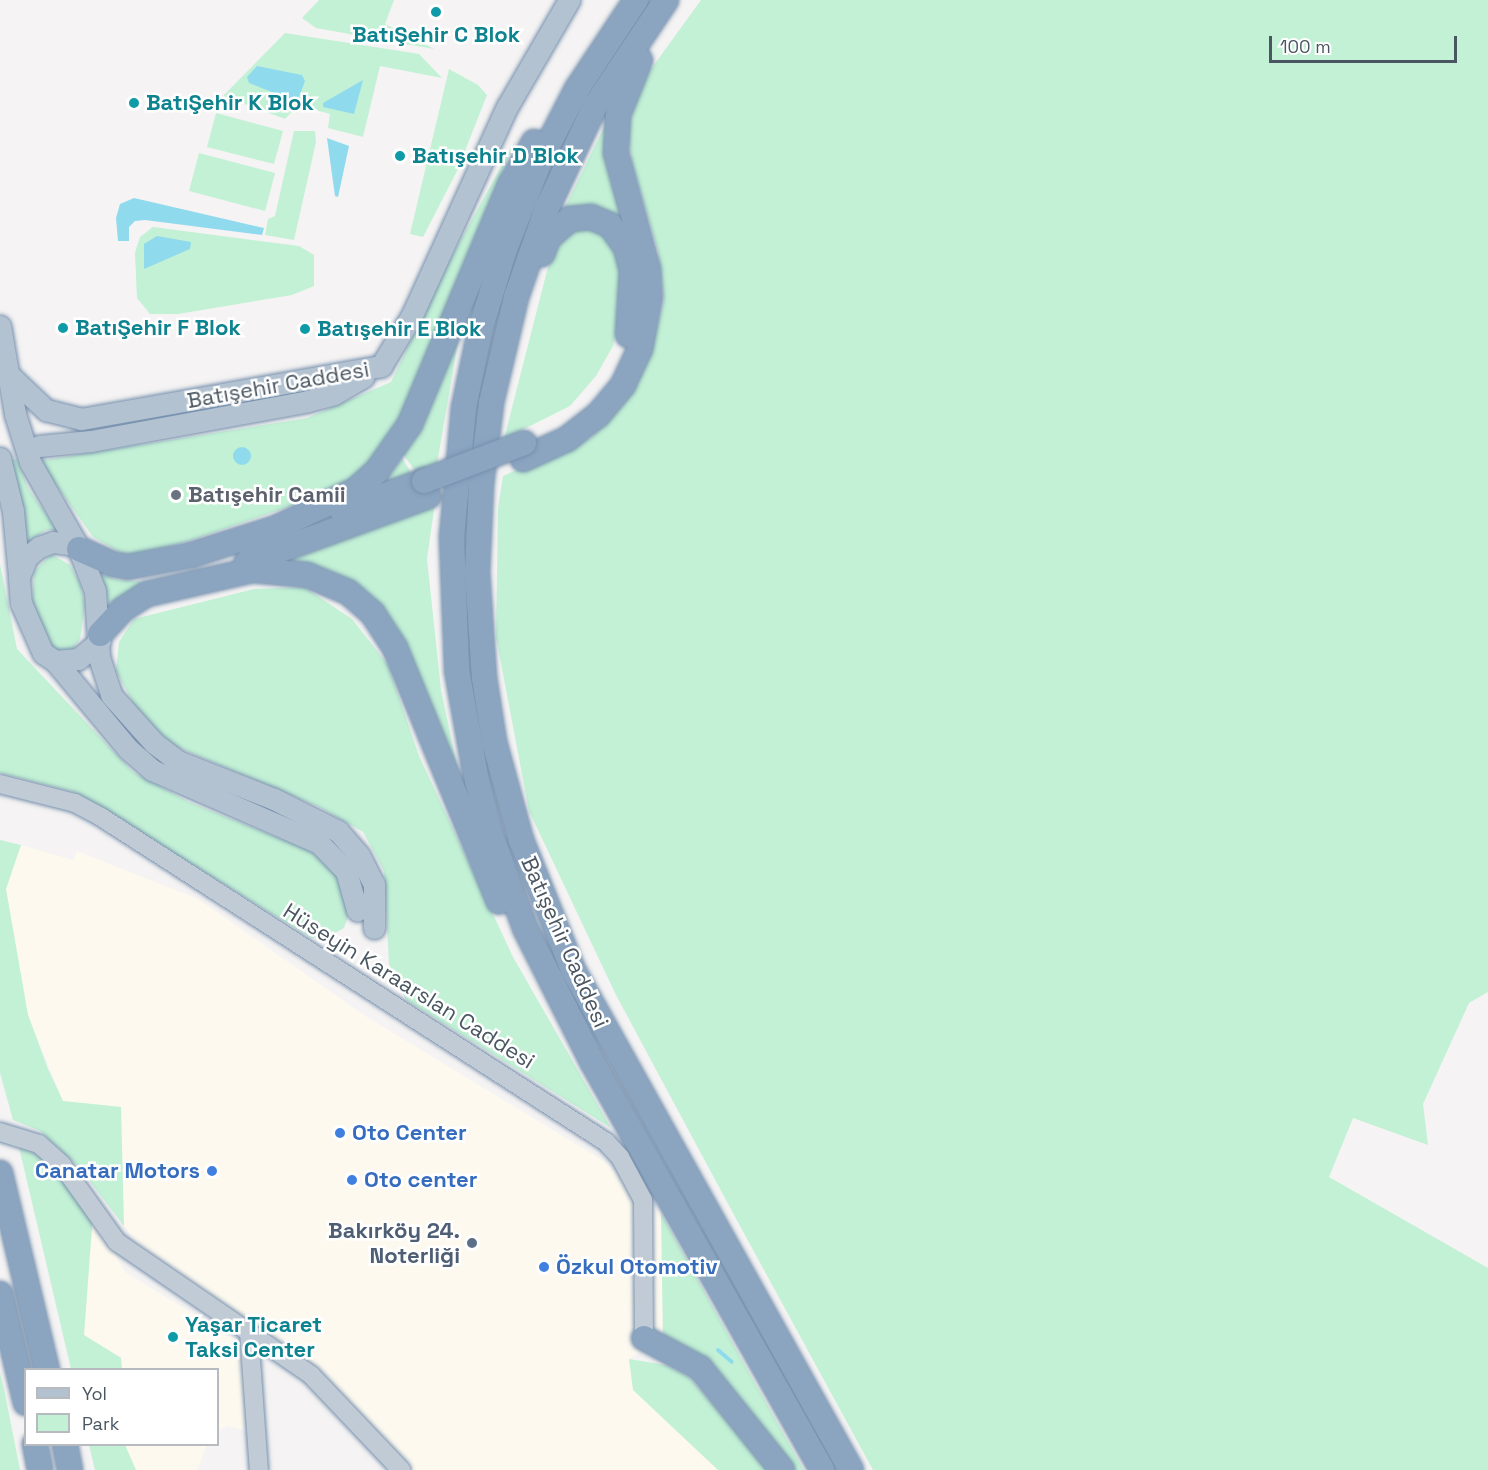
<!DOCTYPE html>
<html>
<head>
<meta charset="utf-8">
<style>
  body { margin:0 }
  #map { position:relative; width:1488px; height:1470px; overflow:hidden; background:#f5f3f3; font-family:"Space Grotesk",sans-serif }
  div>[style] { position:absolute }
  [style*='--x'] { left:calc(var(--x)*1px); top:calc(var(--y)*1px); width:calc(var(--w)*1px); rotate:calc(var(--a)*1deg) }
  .commercial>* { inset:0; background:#fdf9ef }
  .green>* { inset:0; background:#c3f1d5 }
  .water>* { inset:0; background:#90daee }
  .round { border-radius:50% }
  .stream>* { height:4px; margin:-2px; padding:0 2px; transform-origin:2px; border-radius:2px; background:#90daee }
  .roads { filter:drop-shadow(0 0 2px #7690ad) drop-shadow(0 0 2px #7690ad) }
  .secondary>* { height:18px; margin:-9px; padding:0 9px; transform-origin:9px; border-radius:9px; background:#c1cbd6 }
  .primary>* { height:21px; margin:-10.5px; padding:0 10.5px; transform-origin:10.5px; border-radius:10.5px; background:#b3c2d1 }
  .highway>* { height:24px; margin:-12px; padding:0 12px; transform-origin:12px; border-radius:12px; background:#8ba5c1 }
  .bridges { filter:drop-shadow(0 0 2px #7690ad) drop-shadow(0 0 2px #7690ad) }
  .highway-bridge>* { height:24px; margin:-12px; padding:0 12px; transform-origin:12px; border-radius:12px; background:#8ba5c1 }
  .dots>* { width:16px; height:16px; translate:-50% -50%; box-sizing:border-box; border:3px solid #fff; border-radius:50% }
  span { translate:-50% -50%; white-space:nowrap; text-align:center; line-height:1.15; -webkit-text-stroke:5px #fff; paint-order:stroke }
  .culture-label { font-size:22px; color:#0d838f; font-weight:700 }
  .left { translate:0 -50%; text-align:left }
  .street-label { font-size:22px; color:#4a5661 }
  .worship-label { font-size:22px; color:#5b616d; font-weight:700 }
  .shop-label { font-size:22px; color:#366cbe; font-weight:700 }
  .right { translate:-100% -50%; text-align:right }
  .service-label { font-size:22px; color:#4e5e75; font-weight:700 }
  .legend { position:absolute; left:24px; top:1368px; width:195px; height:78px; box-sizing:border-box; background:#fff; border:2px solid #b7bbc0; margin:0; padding:8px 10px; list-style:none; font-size:18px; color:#4a5661 }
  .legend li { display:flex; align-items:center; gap:12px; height:30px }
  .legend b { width:30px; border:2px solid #b7bbc0 }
  .scale { position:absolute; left:1269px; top:36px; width:188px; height:27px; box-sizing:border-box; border:3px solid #4a5661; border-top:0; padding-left:8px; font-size:18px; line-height:21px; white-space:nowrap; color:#4a5661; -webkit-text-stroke:4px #fff; paint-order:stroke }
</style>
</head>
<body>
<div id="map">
  <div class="commercial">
    <div style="clip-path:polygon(21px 845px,73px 860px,77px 851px,198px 899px,367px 1017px,602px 1160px,661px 1213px,663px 1338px,629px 1359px,633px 1389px,718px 1470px,408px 1470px,296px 1357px,135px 1242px,124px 1226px,121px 1107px,63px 1101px,28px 1015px,6px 889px)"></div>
    <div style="clip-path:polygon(93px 1214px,125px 1272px,241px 1343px,246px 1431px,228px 1426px,218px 1430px,218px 1370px,122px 1369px,121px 1357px,84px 1335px)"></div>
    <div style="clip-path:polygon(125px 1445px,207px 1445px,197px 1470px,136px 1470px)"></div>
  </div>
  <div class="green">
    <div style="clip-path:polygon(319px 0,394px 0,385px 24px,434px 49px,316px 28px,302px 18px)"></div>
    <div style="clip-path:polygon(701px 0,1488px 0,1488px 992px,1469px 1003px,1423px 1104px,1428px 1145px,1353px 1118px,1329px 1177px,1488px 1268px,1488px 1470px,873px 1470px,734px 1215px,616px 995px,529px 811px,496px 637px,498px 508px,503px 476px,591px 438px,639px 380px,653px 342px,664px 300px,658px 251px,632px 164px,628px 132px,638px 87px)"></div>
    <div style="clip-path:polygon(285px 33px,419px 54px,442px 78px,380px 66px,363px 137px,328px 128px,330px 114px,298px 105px,285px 119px,223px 96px)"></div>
    <div style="clip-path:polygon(449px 69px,478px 85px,487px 95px,457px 171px,423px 237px,410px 234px)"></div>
    <div style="clip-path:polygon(216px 113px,283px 131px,274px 164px,207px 147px)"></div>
    <div style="clip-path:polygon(605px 125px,606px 164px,624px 222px,616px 216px,563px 211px)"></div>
    <div style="clip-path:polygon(294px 131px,315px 131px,316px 142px,294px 240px,265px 235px,268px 219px,275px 216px)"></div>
    <div style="clip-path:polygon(516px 139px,391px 440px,347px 487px,189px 541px,128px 557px,93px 537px,39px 461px,307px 418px,391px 382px,452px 256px)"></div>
    <div style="clip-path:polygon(199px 153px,275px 173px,265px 211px,189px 191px)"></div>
    <div style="clip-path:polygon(153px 227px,299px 246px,314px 255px,314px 286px,292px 295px,178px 314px,150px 314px,137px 298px,135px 253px,140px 237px)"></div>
    <div style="clip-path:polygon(574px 228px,600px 230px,614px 245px,622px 282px,621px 313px,613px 346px,596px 376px,570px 406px,504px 439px,547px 271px,555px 249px)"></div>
    <div style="clip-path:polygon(460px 330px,437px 464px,416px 472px,403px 454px)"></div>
    <div style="clip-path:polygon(402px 458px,412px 474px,379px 485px,393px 471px)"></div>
    <div style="clip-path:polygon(17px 459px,28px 488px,57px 530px,46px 530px,26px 544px,11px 460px)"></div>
    <div style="clip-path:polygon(435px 503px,427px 559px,441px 690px,461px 785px,396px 626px,374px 598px,351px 581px,326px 569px,291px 560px)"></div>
    <div style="clip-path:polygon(51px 554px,70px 565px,81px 586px,85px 605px,80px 639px,72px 650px,61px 652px,50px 647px,32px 608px,34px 572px)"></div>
    <div style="clip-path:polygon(0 564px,17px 649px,133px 772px,189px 802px,308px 850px,333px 868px,344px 890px,348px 917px,344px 928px,328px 937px,311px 938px,74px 792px,0 773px)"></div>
    <div style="clip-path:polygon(101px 574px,119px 580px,140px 581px,141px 584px,109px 604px)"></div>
    <div style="clip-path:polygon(304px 587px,352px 619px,388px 665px,419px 756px,513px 957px,611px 1128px,406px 1000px,389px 964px,384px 871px,363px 832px,319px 807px,170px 744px,133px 703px,116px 671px,119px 642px,134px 619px,254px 589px)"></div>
    <div style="clip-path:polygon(0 840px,21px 845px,6px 889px,28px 1015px,48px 1069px,63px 1101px,121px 1107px,124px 1226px,78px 1166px,40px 1131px,13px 1120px,0 1073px)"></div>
    <div style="clip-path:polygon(19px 1147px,49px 1160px,93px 1214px,84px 1335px,121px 1358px,122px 1369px,71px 1369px)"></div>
    <div style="clip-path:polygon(661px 1213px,747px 1369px,804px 1470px,790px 1470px,663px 1338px)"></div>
    <div style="clip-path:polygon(629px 1359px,666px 1365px,690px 1378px,770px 1470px,718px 1470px,633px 1390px)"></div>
    <div style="clip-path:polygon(0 1373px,4px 1389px,20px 1470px,0 1470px)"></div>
    <div style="clip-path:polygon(89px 1445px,125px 1445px,136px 1470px,95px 1470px)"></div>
  </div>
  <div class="water">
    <div style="clip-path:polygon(257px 66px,302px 75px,305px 81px,297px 102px,249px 83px,247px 77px)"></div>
    <div style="clip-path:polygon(363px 80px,354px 114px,323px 107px,323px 103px)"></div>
    <div style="clip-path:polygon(327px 138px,349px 146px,338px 197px,335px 196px)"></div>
    <div style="clip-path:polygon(134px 198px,264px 228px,262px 235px,145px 220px,135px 221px,129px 227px,129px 241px,118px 241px,116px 218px,120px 204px)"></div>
    <div style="clip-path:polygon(157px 236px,191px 242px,190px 249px,144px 269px,144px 244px)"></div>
    <div class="round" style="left:233px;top:447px;width:18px;height:18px"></div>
  </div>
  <div class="stream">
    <div style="--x:718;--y:1350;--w:18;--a:41"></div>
  </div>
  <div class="roads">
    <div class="secondary">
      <div style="--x:0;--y:784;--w:77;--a:14.2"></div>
      <div style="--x:75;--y:803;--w:30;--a:28"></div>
      <div style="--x:101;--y:817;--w:601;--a:32.76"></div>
      <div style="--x:606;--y:1142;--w:21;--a:47"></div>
      <div style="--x:620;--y:1157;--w:49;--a:61.9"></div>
      <div style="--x:643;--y:1200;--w:138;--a:89.6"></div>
      <div style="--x:0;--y:1132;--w:41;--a:17.1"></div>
      <div style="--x:39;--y:1144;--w:31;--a:42"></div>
      <div style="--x:62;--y:1165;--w:95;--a:54.5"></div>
      <div style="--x:117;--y:1242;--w:235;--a:34.4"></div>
      <div style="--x:311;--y:1375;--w:131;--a:46.5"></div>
      <div style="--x:249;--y:1332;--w:138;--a:85.9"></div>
    </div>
    <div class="primary">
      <div style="--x:0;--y:326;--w:89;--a:80.3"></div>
      <div style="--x:15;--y:414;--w:50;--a:72.6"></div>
      <div style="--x:30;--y:462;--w:95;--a:60.5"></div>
      <div style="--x:77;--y:545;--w:49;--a:68.6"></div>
      <div style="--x:95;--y:591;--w:66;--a:86.5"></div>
      <div style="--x:99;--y:657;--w:40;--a:72"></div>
      <div style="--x:111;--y:695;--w:64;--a:48.1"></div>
      <div style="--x:154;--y:743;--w:30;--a:37"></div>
      <div style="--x:178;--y:761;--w:103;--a:21.6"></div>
      <div style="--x:274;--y:799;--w:72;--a:26.6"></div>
      <div style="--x:338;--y:831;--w:32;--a:49"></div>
      <div style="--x:359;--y:855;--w:33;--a:63"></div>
      <div style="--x:374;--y:884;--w:44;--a:90"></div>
      <div style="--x:10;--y:376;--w:50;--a:43.4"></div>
      <div style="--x:46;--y:410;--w:36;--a:14"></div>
      <div style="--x:81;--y:419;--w:305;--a:-10"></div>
      <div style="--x:381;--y:366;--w:60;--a:-58.7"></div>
      <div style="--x:412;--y:315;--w:229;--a:-65.5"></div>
      <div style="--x:507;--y:107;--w:124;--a:-59.9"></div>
      <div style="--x:39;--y:446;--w:52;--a:-5.5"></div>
      <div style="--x:91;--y:441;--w:221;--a:-10.4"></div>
      <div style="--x:308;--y:401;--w:27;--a:-15"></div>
      <div style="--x:334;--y:394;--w:34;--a:-30"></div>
      <div style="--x:0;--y:458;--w:55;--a:76.2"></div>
      <div style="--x:13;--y:511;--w:65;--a:84.7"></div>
      <div style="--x:77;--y:545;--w:24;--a:-173"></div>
      <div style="--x:53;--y:542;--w:15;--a:160"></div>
      <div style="--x:39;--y:547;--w:16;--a:140"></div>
      <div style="--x:27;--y:557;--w:22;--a:112"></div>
      <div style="--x:19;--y:577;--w:26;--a:86"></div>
      <div style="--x:21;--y:603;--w:55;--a:66.3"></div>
      <div style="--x:43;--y:653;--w:14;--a:34"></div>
      <div style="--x:55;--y:661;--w:114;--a:50.3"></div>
      <div style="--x:128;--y:749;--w:32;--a:41"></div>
      <div style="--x:152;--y:770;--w:182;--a:23.6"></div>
      <div style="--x:319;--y:843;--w:39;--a:46"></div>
      <div style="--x:346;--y:871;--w:41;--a:74.2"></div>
      <div style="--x:55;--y:661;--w:23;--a:-5"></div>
      <div style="--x:78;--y:659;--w:28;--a:-39"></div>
    </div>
    <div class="highway">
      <div style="--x:636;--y:0;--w:107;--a:123.5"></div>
      <div style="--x:577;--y:89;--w:81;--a:117.2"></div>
      <div style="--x:540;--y:161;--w:95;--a:111.7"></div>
      <div style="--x:505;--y:249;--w:82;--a:107.1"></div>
      <div style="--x:481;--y:327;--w:83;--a:101.9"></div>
      <div style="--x:464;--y:408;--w:130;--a:95.3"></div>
      <div style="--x:452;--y:537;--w:133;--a:87.8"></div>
      <div style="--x:457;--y:670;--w:113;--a:79.8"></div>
      <div style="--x:477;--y:781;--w:56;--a:75.5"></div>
      <div style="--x:491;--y:835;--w:99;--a:69.9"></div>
      <div style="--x:525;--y:928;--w:151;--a:63.3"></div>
      <div style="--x:593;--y:1063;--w:467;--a:60.6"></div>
      <div style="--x:666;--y:0;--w:128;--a:123.8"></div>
      <div style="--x:595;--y:106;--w:113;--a:115.2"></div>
      <div style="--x:547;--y:208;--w:94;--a:109.2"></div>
      <div style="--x:516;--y:297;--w:109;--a:103.3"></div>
      <div style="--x:491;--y:403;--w:82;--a:97"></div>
      <div style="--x:481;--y:484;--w:88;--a:92.6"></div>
      <div style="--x:477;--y:572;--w:106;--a:86.2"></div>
      <div style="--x:484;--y:678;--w:65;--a:81.1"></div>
      <div style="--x:494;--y:742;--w:102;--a:74.6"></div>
      <div style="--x:521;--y:840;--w:140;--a:68.2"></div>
      <div style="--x:573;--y:970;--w:572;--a:60.93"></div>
      <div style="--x:542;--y:254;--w:17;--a:-69"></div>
      <div style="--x:548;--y:238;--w:29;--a:-41"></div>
      <div style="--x:570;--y:219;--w:21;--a:-5"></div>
      <div style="--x:591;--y:217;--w:21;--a:23"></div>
      <div style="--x:610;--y:225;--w:27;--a:54"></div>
      <div style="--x:626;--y:247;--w:25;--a:76"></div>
      <div style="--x:632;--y:271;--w:64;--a:93.6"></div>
      <div style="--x:523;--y:459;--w:48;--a:-24.4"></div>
      <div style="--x:567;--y:439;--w:39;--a:-38"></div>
      <div style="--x:598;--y:415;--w:39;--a:-50"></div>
      <div style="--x:623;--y:385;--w:40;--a:-65"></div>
      <div style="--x:640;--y:349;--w:53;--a:-79.1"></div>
      <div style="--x:650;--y:297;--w:28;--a:-94"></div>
      <div style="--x:648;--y:269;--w:120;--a:-105.4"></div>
      <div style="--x:616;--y:153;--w:38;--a:-87"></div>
      <div style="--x:618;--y:115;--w:59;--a:-68.2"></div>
      <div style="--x:342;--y:511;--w:87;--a:-20.1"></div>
      <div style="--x:79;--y:549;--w:36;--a:24"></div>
      <div style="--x:112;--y:564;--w:16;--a:11"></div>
      <div style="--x:128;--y:567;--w:64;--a:-10.8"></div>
      <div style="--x:191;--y:555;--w:89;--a:-17.6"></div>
      <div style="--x:276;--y:528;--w:89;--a:-25.4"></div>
      <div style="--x:356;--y:490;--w:28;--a:-42"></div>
      <div style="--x:377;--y:471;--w:57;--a:-54.9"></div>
      <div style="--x:410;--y:424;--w:261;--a:-67.3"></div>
      <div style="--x:511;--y:183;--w:47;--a:-60.7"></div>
      <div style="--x:247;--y:562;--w:193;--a:-20"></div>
      <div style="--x:100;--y:634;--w:33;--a:-47"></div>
      <div style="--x:122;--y:610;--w:30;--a:-33"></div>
      <div style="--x:147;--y:594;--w:109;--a:-12.8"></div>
      <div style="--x:253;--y:570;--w:54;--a:5.3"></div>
      <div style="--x:307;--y:575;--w:44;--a:22.5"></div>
      <div style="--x:348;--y:592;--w:33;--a:41"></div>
      <div style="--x:373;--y:614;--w:40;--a:57.1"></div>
      <div style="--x:395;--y:648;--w:274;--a:67.7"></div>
      <div style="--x:0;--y:1173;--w:203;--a:76.6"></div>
      <div style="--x:0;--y:1294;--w:112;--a:76.6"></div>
      <div style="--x:644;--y:1338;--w:64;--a:28.2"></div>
      <div style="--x:700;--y:1368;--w:131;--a:51.2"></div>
      <div style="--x:35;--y:1444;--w:26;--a:79"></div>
      <div style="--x:65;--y:1444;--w:26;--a:79"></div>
    </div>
  </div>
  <div class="bridges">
    <div class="highway-bridge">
      <div style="--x:424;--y:481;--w:107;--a:-20.8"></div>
    </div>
  </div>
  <div class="dots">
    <div style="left:436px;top:12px;background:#0f9aa8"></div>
    <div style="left:134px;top:103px;background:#0f9aa8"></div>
    <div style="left:400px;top:156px;background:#0f9aa8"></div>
    <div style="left:63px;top:328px;background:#0f9aa8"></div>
    <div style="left:305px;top:329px;background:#0f9aa8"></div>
    <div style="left:176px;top:495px;background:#6b7280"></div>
    <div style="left:340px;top:1133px;background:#3f7fe0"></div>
    <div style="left:212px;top:1171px;background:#3f7fe0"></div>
    <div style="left:352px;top:1180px;background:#3f7fe0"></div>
    <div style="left:472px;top:1243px;background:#5c6f8a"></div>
    <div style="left:544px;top:1267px;background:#3f7fe0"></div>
    <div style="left:173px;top:1337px;background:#0f9aa8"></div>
  </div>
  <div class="culture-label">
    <span style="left:436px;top:35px">BatıŞehir C Blok</span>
    <span class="left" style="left:146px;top:103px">BatıŞehir K Blok</span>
    <span class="left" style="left:412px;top:156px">Batışehir D Blok</span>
    <span class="left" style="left:75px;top:328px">BatıŞehir F Blok</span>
    <span class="left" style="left:317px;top:329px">Batışehir E Blok</span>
    <span class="left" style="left:185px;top:1337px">Yaşar Ticaret<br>Taksi Center</span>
  </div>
  <div class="street-label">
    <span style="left:278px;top:385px;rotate:-10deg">Batışehir Caddesi</span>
    <span style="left:565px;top:942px;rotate:66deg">Batışehir Caddesi</span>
    <span style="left:409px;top:986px;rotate:32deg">Hüseyin Karaarslan Caddesi</span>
  </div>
  <div class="worship-label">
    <span class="left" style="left:188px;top:495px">Batışehir Camii</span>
  </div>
  <div class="shop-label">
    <span class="left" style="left:352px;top:1133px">Oto Center</span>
    <span class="right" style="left:200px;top:1171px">Canatar Motors</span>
    <span class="left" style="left:364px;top:1180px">Oto center</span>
    <span class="left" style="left:556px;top:1267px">Özkul Otomotiv</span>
  </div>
  <div class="service-label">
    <span class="right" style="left:460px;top:1243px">Bakırköy 24.<br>Noterliği</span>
  </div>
  <ul class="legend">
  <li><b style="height:8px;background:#b3c2d1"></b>Yol</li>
  <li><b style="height:16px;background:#c3f1d5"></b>Park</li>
  </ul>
  <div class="scale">100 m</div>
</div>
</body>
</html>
